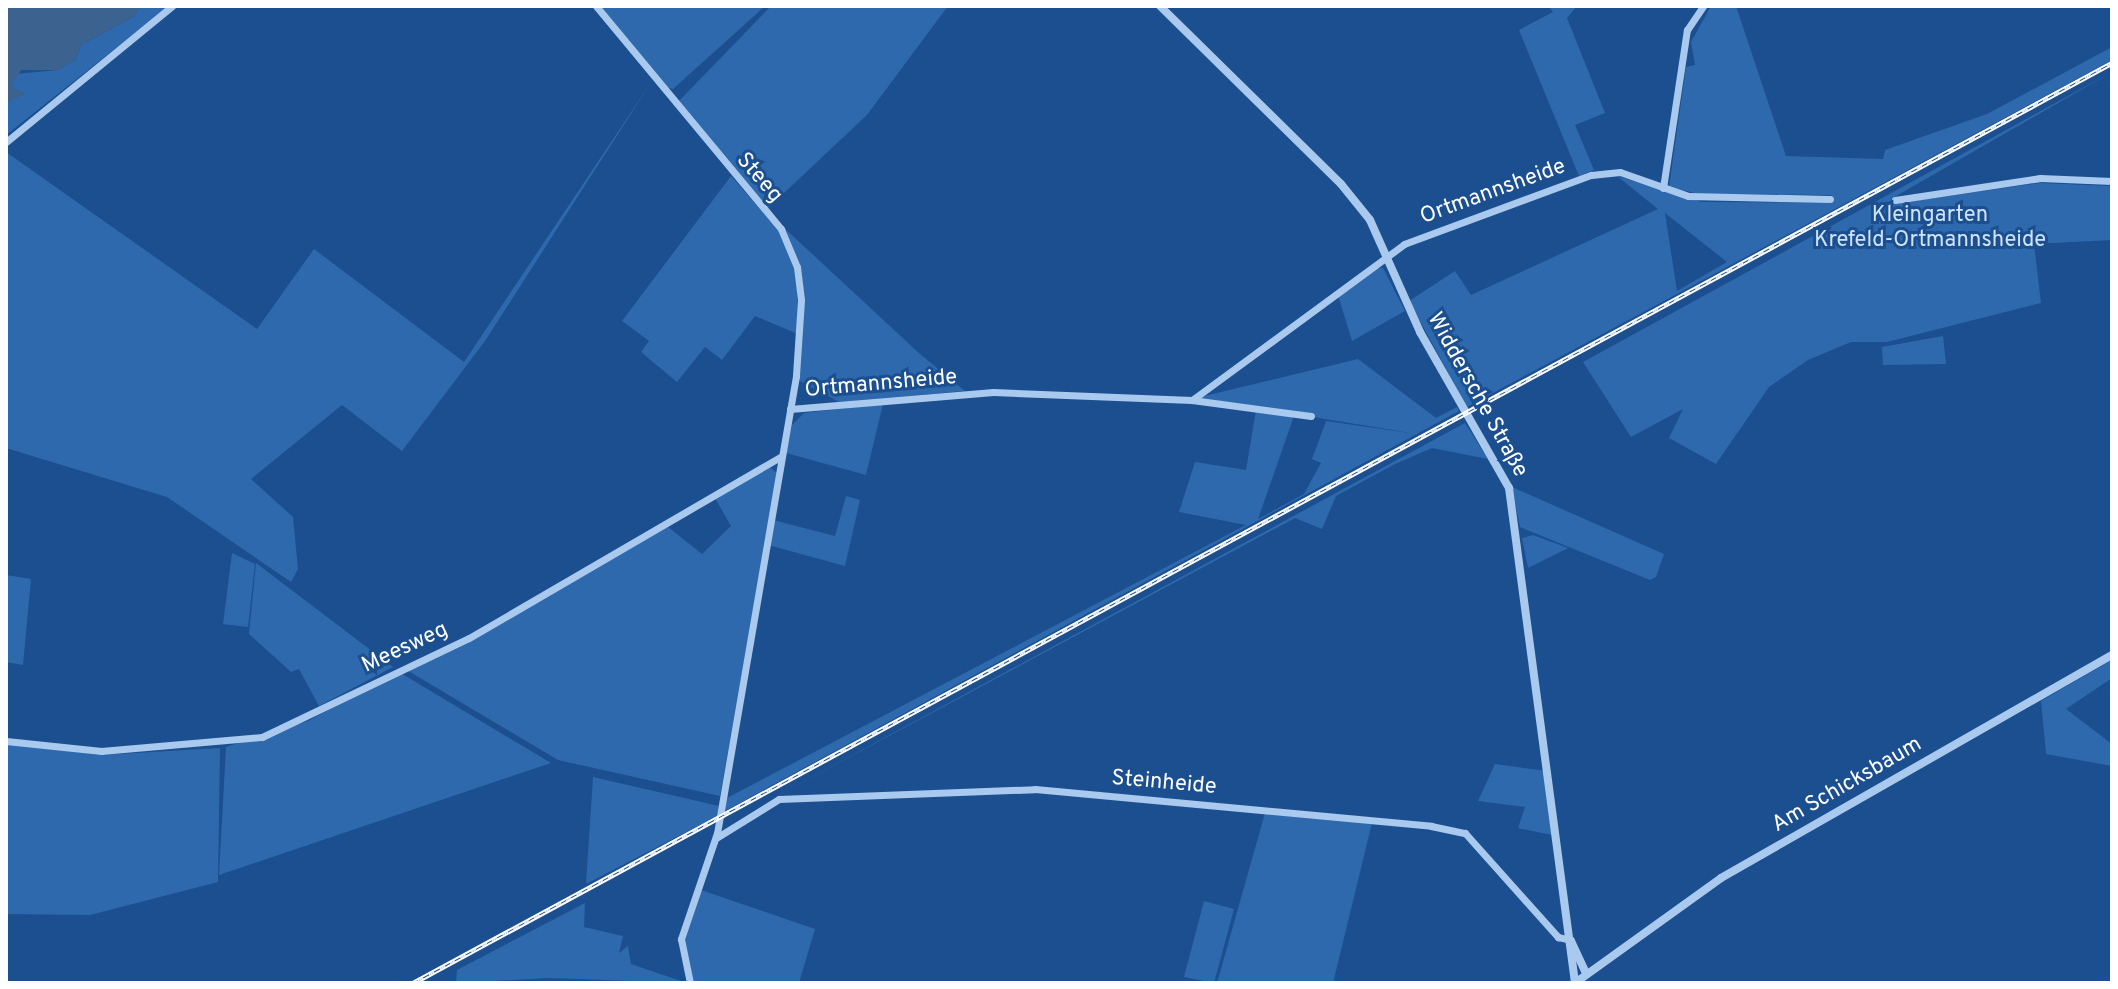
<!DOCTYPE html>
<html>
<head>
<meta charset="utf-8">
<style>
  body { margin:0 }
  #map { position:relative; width:2118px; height:989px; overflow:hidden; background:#1b4f8f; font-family:Overpass,sans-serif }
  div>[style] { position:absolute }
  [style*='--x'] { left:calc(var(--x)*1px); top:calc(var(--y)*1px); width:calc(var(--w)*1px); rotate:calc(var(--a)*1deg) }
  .green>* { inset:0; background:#2e69ad }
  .water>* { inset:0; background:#3c6290 }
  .minor>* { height:7px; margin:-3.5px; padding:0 3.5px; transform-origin:3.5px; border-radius:3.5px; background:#a9c9ee }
  .tertiary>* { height:8px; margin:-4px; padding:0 4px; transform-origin:4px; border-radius:4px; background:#a9c9ee }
  .rail>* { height:5px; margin-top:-2.5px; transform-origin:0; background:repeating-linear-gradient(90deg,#1b4f8f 0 6px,#fff 0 12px); box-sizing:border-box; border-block:2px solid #fff }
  span { translate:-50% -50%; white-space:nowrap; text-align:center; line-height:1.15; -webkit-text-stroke:6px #1b4f8f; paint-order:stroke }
  .street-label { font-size:22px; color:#fff }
  .park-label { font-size:22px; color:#cfe3fa }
  .frame { position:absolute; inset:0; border:8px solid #fff; pointer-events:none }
</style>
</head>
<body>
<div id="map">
  <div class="green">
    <div style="clip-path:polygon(141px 6px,169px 6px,6px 135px,6px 103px,23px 93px,11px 87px,15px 74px,58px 70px,75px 60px,81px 45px,133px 17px)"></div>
    <div style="clip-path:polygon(599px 6px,765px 6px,673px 89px,663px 87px)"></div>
    <div style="clip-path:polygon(771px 6px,948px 6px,867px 115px,767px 209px,677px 103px)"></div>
    <div style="clip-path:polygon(1548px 6px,1577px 6px,1567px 18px,1605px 113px,1575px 125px,1594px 170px,1579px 176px,1519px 30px,1553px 12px)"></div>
    <div style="clip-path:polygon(evenodd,1711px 6px,1736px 6px,1786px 156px,1883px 159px,1885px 150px,1987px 114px,2112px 47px,2112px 60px,1467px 407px,1409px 301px,1455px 271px,1471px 295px,1658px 209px,1617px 176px,1702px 202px,1830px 203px,1831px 195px,1699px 194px,1669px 187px,1686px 67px,1695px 65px,1691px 42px,1711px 6px,1665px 213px,1727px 262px,1677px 291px,1665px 213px)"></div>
    <div style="clip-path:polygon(2112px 72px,1891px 199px,1893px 204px,2040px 183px,2112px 186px,2112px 240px,2034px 244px,2041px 303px,1887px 342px,1851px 342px,1808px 360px,1769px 387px,1716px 464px,1669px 438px,1683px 409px,1631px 437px,1583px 362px)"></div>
    <div style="clip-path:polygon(652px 81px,485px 341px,402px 451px,342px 405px,251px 479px,293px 517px,298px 569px,291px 582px,167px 497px,6px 448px,6px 152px,257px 329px,314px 249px,464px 362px)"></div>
    <div style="clip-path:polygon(731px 176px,778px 229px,797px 274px,798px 334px,755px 316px,722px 360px,705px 347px,677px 382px,641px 352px,649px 341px,622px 321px)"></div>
    <div style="clip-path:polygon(782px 226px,920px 354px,965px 391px,839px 402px,798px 380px,804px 294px)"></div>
    <div style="clip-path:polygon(1375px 268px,1383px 268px,1405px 311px,1352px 341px,1338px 295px)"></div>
    <div style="clip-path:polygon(1943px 336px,1946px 364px,1883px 365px,1882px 347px)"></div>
    <div style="clip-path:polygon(1358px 359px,1436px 418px,1457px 407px,1459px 411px,723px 812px,731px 762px,727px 798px,1246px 525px,1179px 512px,1195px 462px,1246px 470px,1256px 410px,1294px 416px,1258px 519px,1304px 494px,1321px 463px,1312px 459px,1326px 421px,1417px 434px,1196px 398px)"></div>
    <div style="clip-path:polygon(883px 404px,866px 475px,786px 453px,792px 425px,804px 413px)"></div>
    <div style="clip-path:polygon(1465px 423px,1488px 459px,1432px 448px,1395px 464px,1336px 496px,1322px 529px,1295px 518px,766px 802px)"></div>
    <div style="clip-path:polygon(768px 466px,777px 473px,720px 796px,558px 760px,405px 669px,471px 641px,668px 527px,702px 554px,731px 526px,715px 498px)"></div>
    <div style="clip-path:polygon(1512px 487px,1664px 554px,1656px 577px,1650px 580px,1520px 527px)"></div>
    <div style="clip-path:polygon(846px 496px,860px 500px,845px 566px,768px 545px,773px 520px,835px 536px)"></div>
    <div style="clip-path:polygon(1533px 535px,1568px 548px,1528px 568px,1522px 538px)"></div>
    <div style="clip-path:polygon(232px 553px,255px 564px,248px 627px,223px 624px)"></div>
    <div style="clip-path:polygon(256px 563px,393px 667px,319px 706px,299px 669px,291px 672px,249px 634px)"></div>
    <div style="clip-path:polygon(6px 575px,31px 579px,23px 665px,6px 662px)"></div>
    <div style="clip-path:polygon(2112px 660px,2112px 678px,2066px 709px,2112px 744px,2112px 766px,2046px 754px,2041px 701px)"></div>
    <div style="clip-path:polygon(399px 672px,551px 763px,219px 875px,226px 747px,308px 721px)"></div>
    <div style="clip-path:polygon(6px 744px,101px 755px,220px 748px,218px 882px,90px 915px,6px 914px)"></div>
    <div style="clip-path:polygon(1495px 764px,1546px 771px,1552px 835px,1518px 828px,1525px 807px,1478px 801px)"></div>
    <div style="clip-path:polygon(593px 777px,719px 806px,717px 816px,586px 884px)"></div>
    <div style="clip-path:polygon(1265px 813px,1372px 823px,1333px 983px,1217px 983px)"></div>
    <div style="clip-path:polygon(701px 890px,815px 929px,799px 983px,693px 983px,684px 939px)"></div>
    <div style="clip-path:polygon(1204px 901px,1234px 909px,1214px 983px,1184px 977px)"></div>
    <div style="clip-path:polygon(585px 903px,584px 927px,623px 936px,619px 953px,628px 946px,631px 964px,687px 983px,549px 978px,456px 983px,457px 970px)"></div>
  </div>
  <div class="water">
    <div style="clip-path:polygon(6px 6px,141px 6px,133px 17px,81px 45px,75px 60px,58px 70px,21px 70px,11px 87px,26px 94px,6px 103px)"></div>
  </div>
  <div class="minor">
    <div style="--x:596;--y:6;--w:290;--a:50.3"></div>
    <div style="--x:781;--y:229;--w:41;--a:67.2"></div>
    <div style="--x:797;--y:267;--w:33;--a:83"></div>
    <div style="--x:801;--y:300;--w:76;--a:93.8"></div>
    <div style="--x:796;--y:376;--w:464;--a:99.8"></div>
    <div style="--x:717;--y:833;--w:112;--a:108.8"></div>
    <div style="--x:681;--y:939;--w:45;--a:78.4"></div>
    <div style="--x:6;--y:142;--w:215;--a:-39.3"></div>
    <div style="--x:1663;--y:188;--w:160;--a:-81.4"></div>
    <div style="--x:1687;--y:30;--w:29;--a:-56"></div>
    <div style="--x:1895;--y:200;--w:147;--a:-8.6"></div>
    <div style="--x:2040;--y:178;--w:72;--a:2.4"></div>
    <div style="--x:1192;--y:400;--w:120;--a:7.7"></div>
    <div style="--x:790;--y:409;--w:204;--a:-4.8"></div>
    <div style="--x:993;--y:392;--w:199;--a:2.3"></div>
    <div style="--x:1192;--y:400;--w:263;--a:-36.3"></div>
    <div style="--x:1404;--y:244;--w:199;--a:-20.3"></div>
    <div style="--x:1591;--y:175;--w:29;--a:-6"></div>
    <div style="--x:1620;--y:172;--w:72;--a:19.4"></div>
    <div style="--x:1688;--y:196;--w:142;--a:1.2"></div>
    <div style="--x:6;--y:741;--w:96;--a:6"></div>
    <div style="--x:101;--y:751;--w:162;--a:-5"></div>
    <div style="--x:262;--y:737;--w:229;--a:-25.6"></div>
    <div style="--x:469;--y:638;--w:362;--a:-30.2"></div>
    <div style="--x:716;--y:838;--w:74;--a:-31.8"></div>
    <div style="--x:779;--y:799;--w:256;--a:-2.2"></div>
    <div style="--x:1035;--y:789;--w:398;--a:5.3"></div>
    <div style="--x:1431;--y:826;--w:35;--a:12"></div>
    <div style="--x:1465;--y:833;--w:140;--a:48.2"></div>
    <div style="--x:1558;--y:937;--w:13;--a:13"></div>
  </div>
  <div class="tertiary">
    <div style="--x:1160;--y:6;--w:254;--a:44.5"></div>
    <div style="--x:1341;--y:184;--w:46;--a:51.1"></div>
    <div style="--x:1370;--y:220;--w:123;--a:65.9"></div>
    <div style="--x:1420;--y:332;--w:180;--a:60.3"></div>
    <div style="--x:1509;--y:488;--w:499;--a:82.4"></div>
    <div style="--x:1571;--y:941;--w:35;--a:65"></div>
    <div style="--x:1575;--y:983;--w:180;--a:-35.7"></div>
    <div style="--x:1721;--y:878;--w:450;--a:-29.7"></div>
  </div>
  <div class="rail">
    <div style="--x:413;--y:983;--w:1932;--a:-28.44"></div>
  </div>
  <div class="street-label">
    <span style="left:759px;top:178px;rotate:49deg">Steeg</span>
    <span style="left:1493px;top:192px;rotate:-20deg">Ortmannsheide</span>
    <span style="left:881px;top:384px;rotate:-5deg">Ortmannsheide</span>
    <span style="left:1477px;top:395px;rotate:61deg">Widdersche Straße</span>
    <span style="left:405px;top:648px;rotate:-25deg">Meesweg</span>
    <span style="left:1164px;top:783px;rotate:5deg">Steinheide</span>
    <span style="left:1847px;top:785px;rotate:-30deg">Am Schicksbaum</span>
  </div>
  <div class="park-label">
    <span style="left:1930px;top:228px">Kleingarten<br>Krefeld-Ortmannsheide</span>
  </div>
  <div class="frame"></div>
</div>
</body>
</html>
